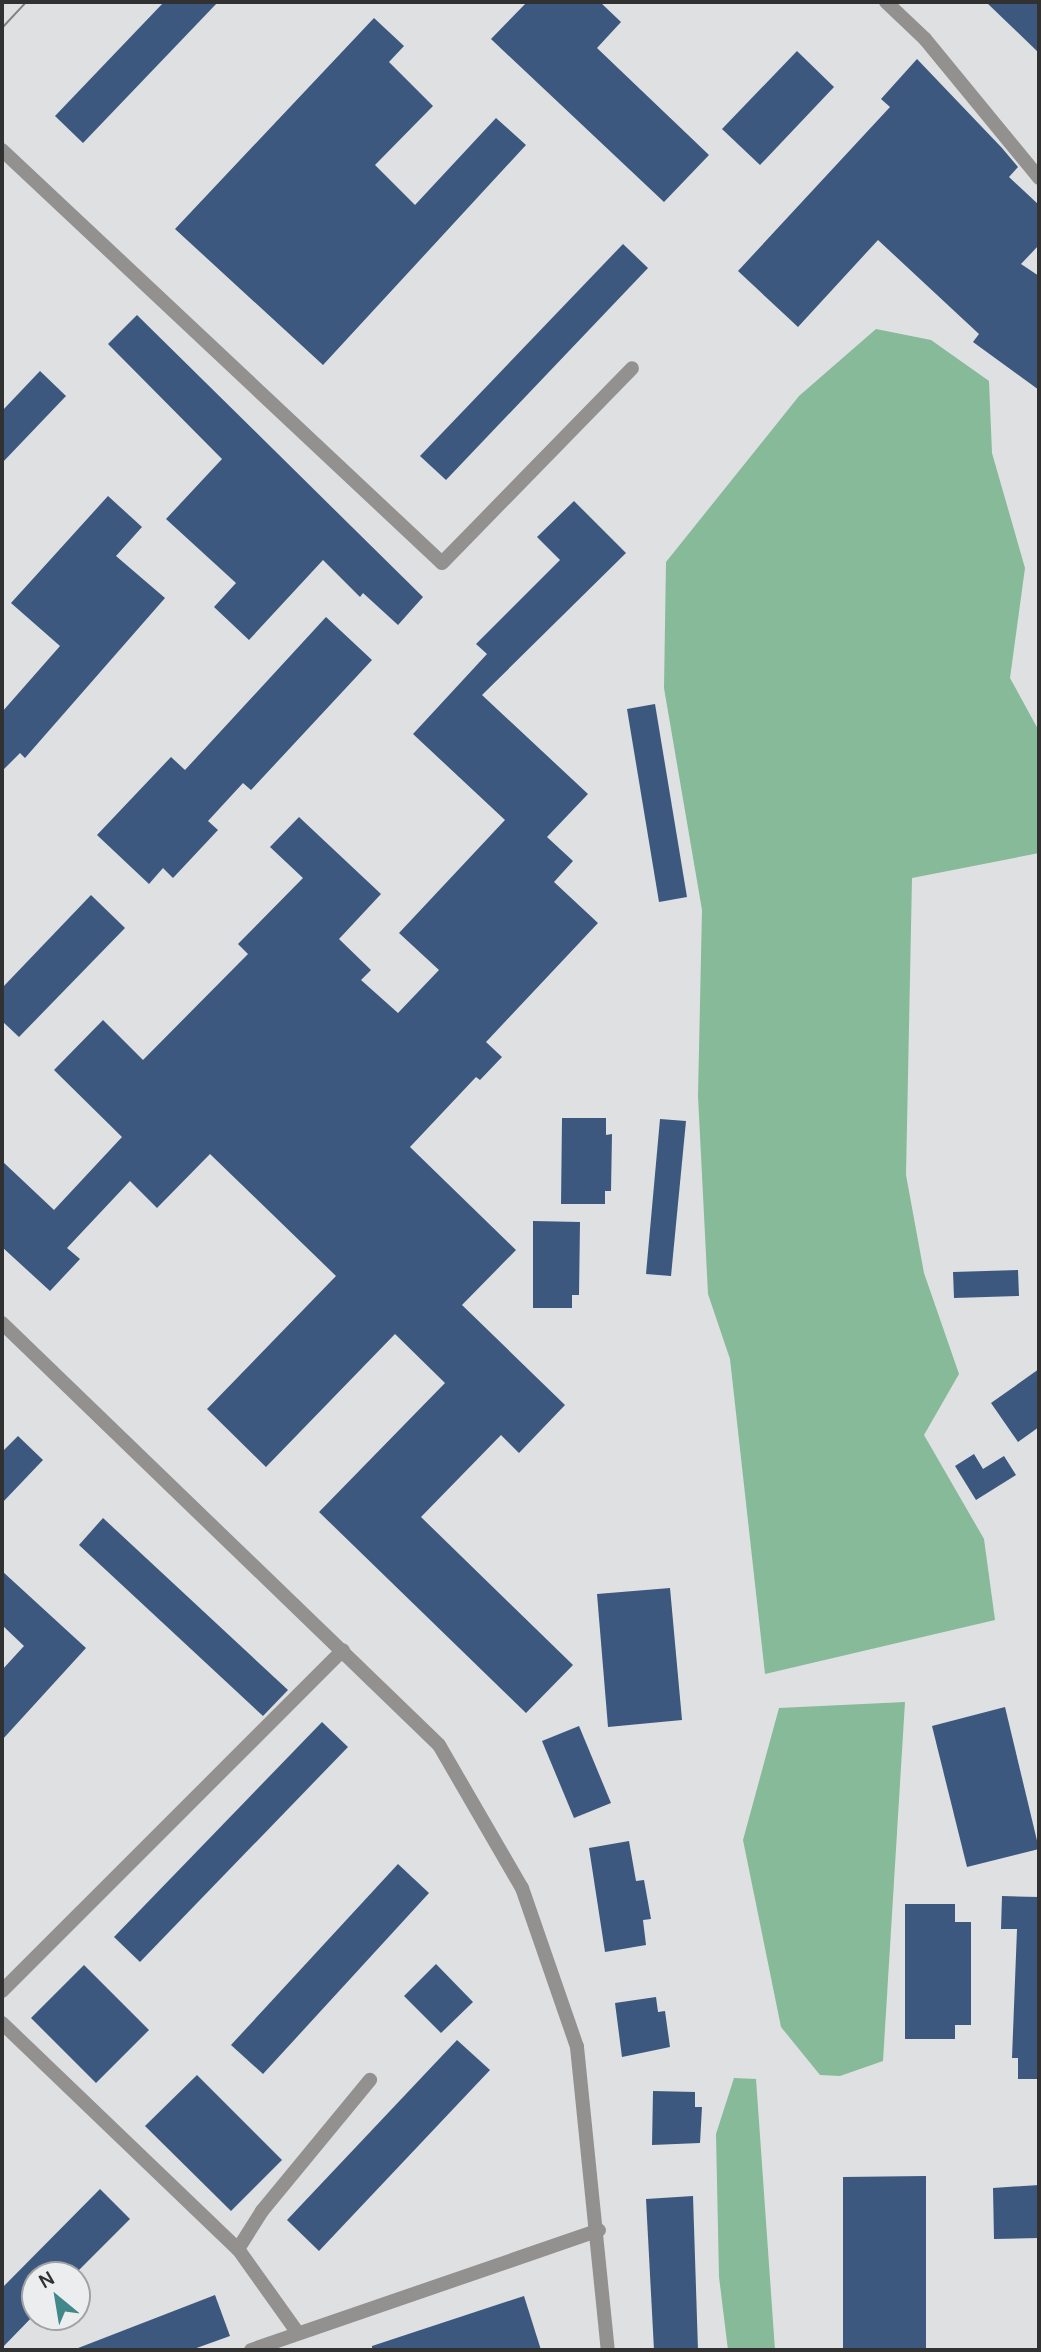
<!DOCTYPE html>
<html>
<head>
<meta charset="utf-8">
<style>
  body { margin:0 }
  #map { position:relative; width:1041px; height:2352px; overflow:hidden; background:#dee0e2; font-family:Manrope,sans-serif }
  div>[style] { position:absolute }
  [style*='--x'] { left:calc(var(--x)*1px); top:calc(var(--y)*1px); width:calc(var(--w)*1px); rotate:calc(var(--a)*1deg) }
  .forest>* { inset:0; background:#86ba99 }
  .building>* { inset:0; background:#3c587f }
  .minor>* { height:14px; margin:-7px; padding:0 7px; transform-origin:7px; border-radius:7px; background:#929190 }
  .tertiary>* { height:14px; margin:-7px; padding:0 7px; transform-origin:7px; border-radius:7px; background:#929190 }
  .tram>* { height:2px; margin:-1px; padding:0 1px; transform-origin:1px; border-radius:1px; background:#818284 }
  span { translate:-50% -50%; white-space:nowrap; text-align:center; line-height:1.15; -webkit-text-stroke:7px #ebedef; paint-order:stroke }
  .frame { position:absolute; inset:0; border:4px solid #313132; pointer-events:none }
  .north { position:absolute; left:21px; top:2261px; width:70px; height:70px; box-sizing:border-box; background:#ebedef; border:2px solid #a1a2a3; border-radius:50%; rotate:330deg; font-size:19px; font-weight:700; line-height:28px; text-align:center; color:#313132 }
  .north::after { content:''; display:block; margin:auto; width:24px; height:32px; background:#40888a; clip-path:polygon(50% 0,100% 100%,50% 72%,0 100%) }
</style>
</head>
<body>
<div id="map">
  <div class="forest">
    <div style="clip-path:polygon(876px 329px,931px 340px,989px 381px,992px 453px,1025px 568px,1010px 678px,1039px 731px,1039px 853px,912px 878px,906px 1175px,924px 1273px,959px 1374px,924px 1435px,984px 1539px,995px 1620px,765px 1674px,730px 1359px,708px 1294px,698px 1096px,702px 910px,664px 688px,666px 562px,799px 396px)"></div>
    <div style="clip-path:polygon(905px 1702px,883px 2061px,840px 2076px,820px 2075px,781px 2027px,743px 1840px,779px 1708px)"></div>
    <div style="clip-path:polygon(734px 2078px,756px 2079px,775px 2350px,728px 2350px,719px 2277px,716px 2134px)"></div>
  </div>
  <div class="building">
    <div style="clip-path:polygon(164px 2px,218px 2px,83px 143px,55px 116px)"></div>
    <div style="clip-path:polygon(527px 2px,600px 2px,621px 22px,597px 48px,709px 155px,664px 202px,491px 39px)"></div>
    <div style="clip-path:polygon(986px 2px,1039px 2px,1039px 53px)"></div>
    <div style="clip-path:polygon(374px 18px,404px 46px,389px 62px,433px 106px,375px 165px,415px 205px,496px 118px,526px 145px,323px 365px,175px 229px)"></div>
    <div style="clip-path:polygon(797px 51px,834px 87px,760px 165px,722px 129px)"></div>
    <div style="clip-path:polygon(917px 59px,1002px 148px,1018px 167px,1009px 177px,1039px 205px,1039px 245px,1021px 264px,1039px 276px,1039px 390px,973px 342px,979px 334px,878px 240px,798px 327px,738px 271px,890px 107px,881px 99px)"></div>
    <div style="clip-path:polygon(623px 244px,648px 268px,446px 480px,420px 456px)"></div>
    <div style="clip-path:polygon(137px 315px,423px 597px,398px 625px,363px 593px,360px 597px,323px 560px,249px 640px,214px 607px,236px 583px,166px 519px,222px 459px,108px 344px)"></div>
    <div style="clip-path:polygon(40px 371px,66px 396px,2px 463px,2px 411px)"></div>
    <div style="clip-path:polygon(108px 496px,142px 527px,116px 556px,165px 598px,25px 758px,20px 753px,2px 771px,2px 712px,60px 646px,11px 603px)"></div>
    <div style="clip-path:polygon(574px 501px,626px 553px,482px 695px,588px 794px,547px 837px,573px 861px,554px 882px,598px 923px,486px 1042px,502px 1057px,480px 1080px,476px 1077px,410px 1147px,516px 1250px,462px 1305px,565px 1405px,519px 1453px,501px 1435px,421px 1517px,573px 1665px,526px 1713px,319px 1512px,445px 1383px,395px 1334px,266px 1467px,207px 1409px,336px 1276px,210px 1154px,157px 1208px,130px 1181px,67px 1248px,80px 1259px,50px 1291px,2px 1247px,2px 1161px,54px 1210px,122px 1137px,54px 1070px,103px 1020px,143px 1060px,248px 954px,238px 944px,303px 878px,270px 847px,299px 817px,381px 894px,339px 939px,371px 970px,361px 980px,398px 1013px,439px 970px,399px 933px,505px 820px,413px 734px,487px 654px,476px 644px,560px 560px,537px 537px)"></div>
    <div style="clip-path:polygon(326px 617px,372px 660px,251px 790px,243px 783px,208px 821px,218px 830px,173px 878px,163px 868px,149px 884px,97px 835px,171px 757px,185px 770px)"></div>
    <div style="clip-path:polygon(655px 704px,687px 897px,659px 902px,627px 709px)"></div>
    <div style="clip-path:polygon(91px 895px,125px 928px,19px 1037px,2px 1021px,2px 988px)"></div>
    <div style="clip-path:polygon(562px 1118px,606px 1118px,606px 1135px,612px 1134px,611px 1191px,605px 1191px,605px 1204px,561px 1204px)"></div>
    <div style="clip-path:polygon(660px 1119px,686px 1121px,671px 1276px,646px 1274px)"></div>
    <div style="clip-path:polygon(533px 1221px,580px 1222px,579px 1295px,572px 1295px,572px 1308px,533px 1308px)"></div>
    <div style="clip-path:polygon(1018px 1270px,1019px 1296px,954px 1298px,953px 1272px)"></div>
    <div style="clip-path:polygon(1039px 1369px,1039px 1427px,1018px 1442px,991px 1403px)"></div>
    <div style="clip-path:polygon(18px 1436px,43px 1460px,2px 1503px,2px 1452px)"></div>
    <div style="clip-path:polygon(974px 1454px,983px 1469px,1004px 1456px,1016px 1475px,976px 1500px,955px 1466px)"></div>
    <div style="clip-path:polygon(103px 1518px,288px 1690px,263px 1716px,79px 1545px)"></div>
    <div style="clip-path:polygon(2px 1571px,86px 1648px,2px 1740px,2px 1670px,24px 1646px,2px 1625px)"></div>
    <div style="clip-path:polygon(670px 1588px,682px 1720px,608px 1727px,597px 1594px)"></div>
    <div style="clip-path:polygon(1005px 1707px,1039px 1849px,967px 1867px,932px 1726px)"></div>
    <div style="clip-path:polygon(322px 1722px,348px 1747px,140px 1962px,114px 1937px)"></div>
    <div style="clip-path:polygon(579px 1726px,611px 1803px,574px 1818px,542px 1741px)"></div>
    <div style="clip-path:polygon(629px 1841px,636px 1881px,644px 1880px,651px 1919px,643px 1920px,646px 1945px,605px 1952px,589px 1848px)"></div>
    <div style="clip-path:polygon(398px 1864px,429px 1893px,263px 2074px,231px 2045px)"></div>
    <div style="clip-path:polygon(1002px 1896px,1039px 1897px,1039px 2079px,1018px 2079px,1018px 2058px,1012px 2058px,1017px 1929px,1001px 1929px)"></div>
    <div style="clip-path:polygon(905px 1904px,955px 1904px,955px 1922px,971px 1922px,971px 2025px,955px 2025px,955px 2039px,905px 2039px)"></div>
    <div style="clip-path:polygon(436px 1964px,473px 2002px,441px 2033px,404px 1996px)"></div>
    <div style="clip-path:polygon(84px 1965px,149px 2030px,96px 2083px,31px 2018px)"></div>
    <div style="clip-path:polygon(656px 1997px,658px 2012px,665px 2011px,670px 2047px,622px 2057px,615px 2003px)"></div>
    <div style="clip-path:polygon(457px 2040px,490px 2070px,319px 2251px,287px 2220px)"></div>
    <div style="clip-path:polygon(197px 2075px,282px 2160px,231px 2211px,145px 2126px)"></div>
    <div style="clip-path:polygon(653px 2091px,695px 2092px,695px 2107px,702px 2107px,700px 2143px,652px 2145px)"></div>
    <div style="clip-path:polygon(926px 2176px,926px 2350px,843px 2348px,843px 2177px)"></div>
    <div style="clip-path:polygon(1039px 2185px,1039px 2238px,994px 2239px,993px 2188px)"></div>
    <div style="clip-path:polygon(100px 2189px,130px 2219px,74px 2275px,35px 2275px,35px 2314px,2px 2348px,2px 2288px)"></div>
    <div style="clip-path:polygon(693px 2196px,698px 2350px,654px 2350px,646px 2199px)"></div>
    <div style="clip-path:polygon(215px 2295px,230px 2336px,191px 2350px,73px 2350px)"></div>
    <div style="clip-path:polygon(524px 2296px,541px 2350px,372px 2350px,372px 2346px)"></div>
  </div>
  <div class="minor">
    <div style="--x:2;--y:150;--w:603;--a:43.19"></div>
    <div style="--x:442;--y:563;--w:272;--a:-45.7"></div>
    <div style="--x:2;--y:1991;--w:482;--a:-45"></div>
    <div style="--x:2;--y:2023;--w:327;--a:43.8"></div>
    <div style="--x:238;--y:2249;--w:103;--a:54.5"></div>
    <div style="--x:238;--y:2249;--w:45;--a:-57.7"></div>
    <div style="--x:262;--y:2211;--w:170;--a:-50.5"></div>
    <div style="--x:251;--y:2350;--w:368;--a:-19"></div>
  </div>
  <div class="tertiary">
    <div style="--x:886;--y:2;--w:54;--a:43.5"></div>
    <div style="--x:925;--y:39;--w:180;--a:50.6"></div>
    <div style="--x:2;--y:1323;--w:607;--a:44"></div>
    <div style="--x:439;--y:1745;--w:165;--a:59.9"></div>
    <div style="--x:522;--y:1888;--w:168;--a:70.9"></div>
    <div style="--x:577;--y:2047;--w:305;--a:84.2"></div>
  </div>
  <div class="tram">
    <div style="--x:2;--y:28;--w:35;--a:-47"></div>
  </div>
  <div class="frame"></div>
  <div class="north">N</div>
</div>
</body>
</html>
